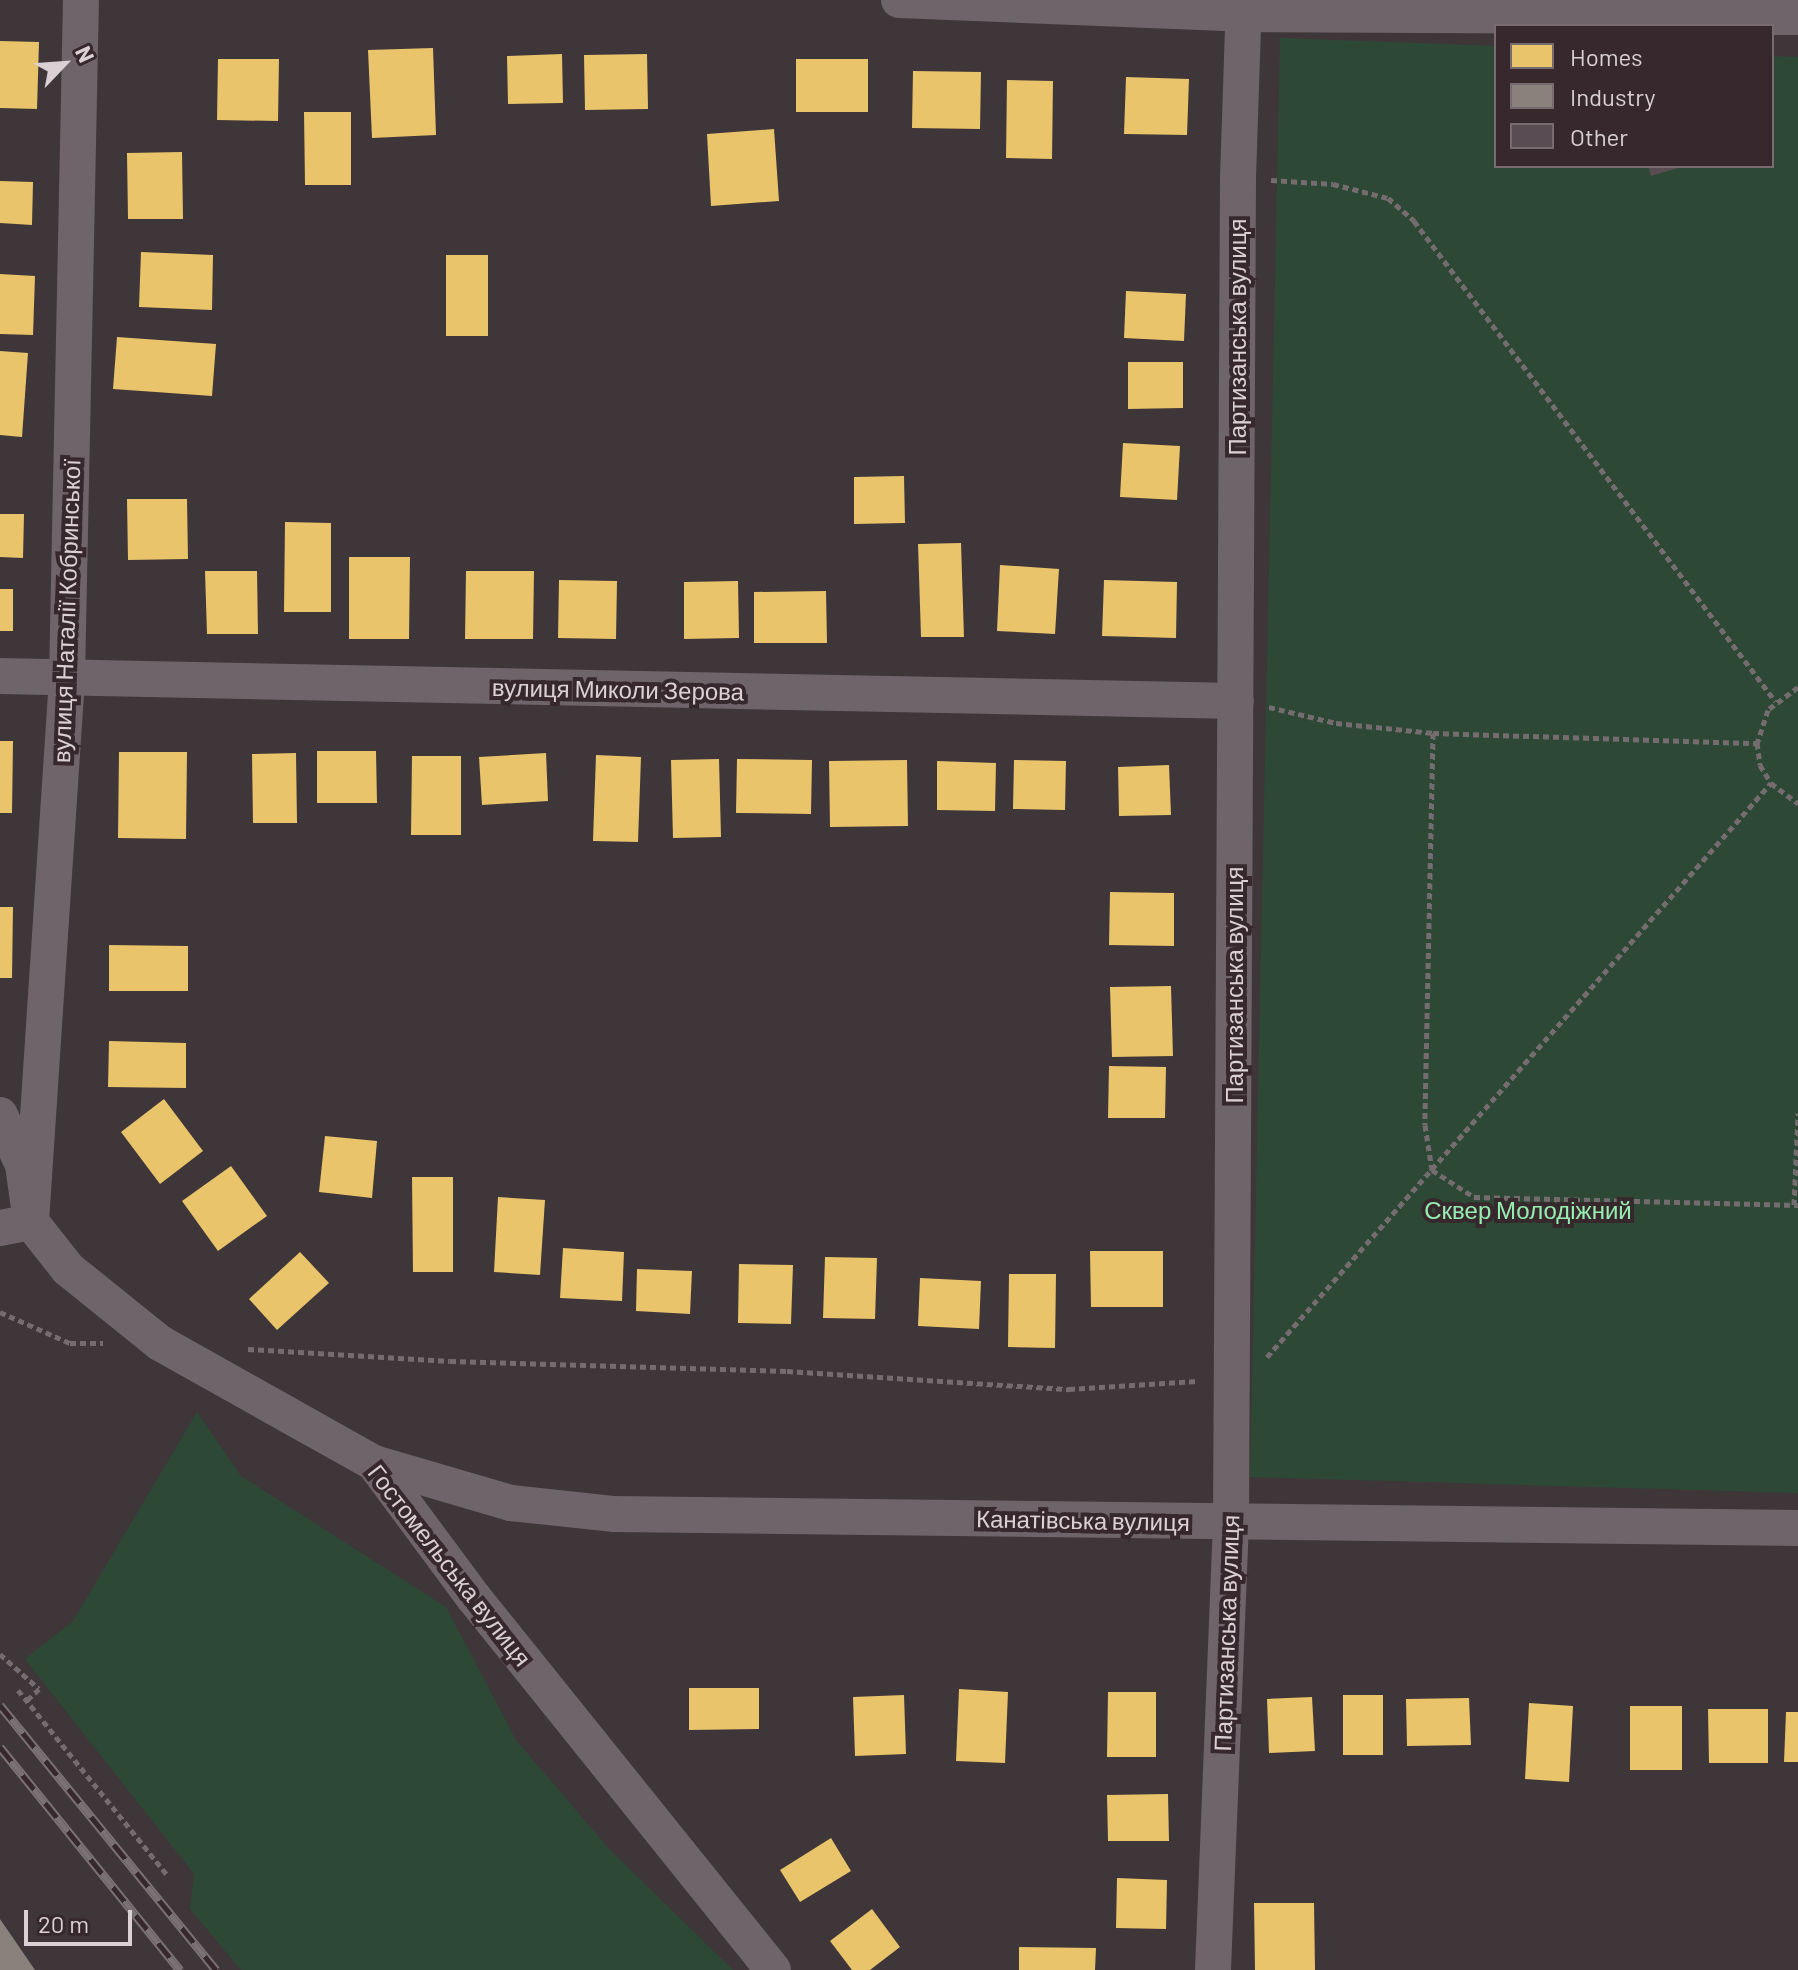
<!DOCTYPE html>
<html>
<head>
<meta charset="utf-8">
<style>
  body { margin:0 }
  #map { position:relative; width:1798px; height:1970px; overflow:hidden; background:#3e3639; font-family:Barlow,sans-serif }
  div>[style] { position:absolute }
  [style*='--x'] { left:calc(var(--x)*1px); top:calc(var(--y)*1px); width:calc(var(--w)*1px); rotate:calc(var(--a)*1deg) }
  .green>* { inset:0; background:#2d4936 }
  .homes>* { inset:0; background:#e9c46a }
  .industry>* { inset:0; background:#8a817c }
  .building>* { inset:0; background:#5a4c53 }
  .path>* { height:5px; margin-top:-2.5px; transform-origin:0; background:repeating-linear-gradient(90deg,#756c70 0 6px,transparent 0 10px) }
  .minor>* { height:36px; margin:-18px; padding:0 18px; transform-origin:18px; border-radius:18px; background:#6e6469 }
  .rail>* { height:9px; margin-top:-4.5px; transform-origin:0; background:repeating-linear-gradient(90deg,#37282e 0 18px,#797174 0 36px); box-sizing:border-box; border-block:2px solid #797174 }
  span { translate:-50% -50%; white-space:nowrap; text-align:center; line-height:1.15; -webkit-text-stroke:8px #37282e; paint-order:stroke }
  .street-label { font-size:24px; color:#dbd1d5 }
  .park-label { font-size:24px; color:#95eeb0 }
  .legend { position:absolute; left:1494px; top:24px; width:280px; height:144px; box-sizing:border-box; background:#37282e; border:2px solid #796c71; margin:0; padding:10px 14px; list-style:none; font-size:24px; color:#dbd1d5 }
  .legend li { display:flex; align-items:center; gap:16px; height:40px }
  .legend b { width:40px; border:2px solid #796c71 }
  .north { position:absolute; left:24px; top:24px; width:80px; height:80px; -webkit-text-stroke:6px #37282e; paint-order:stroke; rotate:65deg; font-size:22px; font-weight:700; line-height:32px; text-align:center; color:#dbd1d5 }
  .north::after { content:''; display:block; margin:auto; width:28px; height:36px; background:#dbd1d5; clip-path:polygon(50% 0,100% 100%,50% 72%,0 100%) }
  .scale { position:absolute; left:24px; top:1910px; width:108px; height:36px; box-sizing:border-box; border:4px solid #dbd1d5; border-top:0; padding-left:10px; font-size:24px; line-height:28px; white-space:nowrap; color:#dbd1d5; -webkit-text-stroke:6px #37282e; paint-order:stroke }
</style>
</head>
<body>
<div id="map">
  <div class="green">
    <div style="clip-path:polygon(1280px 38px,1496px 46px,1496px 166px,1772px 166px,1772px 56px,1798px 57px,1798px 1493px,1250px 1477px)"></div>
    <div style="clip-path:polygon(197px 1412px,241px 1476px,446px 1607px,516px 1740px,610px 1850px,733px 1970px,241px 1970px,190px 1909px,194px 1874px,25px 1659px,73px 1621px)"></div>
  </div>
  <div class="homes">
    <div style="clip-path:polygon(0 41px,39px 42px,37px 109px,0 108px)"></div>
    <div style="clip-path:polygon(433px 48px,436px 135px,372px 138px,368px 50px)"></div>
    <div style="clip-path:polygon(562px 54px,563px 103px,508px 104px,507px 56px)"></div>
    <div style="clip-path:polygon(647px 54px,648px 109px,585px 110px,584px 55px)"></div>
    <div style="clip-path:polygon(218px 59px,279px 59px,278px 121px,217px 120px)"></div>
    <div style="clip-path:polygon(796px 59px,868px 59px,868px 112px,796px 112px)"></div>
    <div style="clip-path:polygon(913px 71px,981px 72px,980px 129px,912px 128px)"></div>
    <div style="clip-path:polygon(1126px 77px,1189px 79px,1187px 135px,1124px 134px)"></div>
    <div style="clip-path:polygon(1007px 80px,1053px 81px,1052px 159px,1006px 158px)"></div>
    <div style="clip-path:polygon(304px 112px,351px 112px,351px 185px,305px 185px)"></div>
    <div style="clip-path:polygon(774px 129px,779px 201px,711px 206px,707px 134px)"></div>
    <div style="clip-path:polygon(182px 152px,183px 219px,128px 219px,127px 153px)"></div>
    <div style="clip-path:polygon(0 181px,33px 182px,32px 225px,0 223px)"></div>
    <div style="clip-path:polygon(141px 252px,213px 255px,212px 310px,139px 307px)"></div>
    <div style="clip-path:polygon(446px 255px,488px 255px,488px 336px,446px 336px)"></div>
    <div style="clip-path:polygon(0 274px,35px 276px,33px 335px,0 334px)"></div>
    <div style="clip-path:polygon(1126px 291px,1186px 294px,1184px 341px,1124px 338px)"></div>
    <div style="clip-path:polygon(117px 337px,216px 344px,212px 396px,113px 389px)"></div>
    <div style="clip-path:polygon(0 351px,28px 353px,22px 437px,0 435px)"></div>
    <div style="clip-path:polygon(1128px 362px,1183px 362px,1183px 408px,1128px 409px)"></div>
    <div style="clip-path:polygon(1123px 443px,1180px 446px,1177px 500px,1120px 497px)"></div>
    <div style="clip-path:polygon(904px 476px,905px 523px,854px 524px,854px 477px)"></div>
    <div style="clip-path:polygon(127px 499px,187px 499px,188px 559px,128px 560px)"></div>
    <div style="clip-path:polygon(0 514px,24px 514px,23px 558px,0 557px)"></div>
    <div style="clip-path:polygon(285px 522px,331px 523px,331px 612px,284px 612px)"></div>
    <div style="clip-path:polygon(961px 543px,964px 637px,921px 637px,918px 544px)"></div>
    <div style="clip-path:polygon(349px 557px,410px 557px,409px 639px,349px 639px)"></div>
    <div style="clip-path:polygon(1000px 565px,1059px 569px,1055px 634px,997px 631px)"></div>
    <div style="clip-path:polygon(205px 571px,257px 571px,258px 634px,207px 634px)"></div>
    <div style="clip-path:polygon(466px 571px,534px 571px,533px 639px,465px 639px)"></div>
    <div style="clip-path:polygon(559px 580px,617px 581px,616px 639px,558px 638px)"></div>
    <div style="clip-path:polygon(1104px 580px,1177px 582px,1176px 638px,1102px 636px)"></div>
    <div style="clip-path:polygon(738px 581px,739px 638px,684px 639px,684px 582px)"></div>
    <div style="clip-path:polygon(0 589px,13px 589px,13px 631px,0 631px)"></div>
    <div style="clip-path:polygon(826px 591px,827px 643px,754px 643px,754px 592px)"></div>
    <div style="clip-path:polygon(0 741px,13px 741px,12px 813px,0 813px)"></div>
    <div style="clip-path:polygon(317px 751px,376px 751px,377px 803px,317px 803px)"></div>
    <div style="clip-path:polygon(119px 752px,187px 752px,186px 839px,118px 838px)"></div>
    <div style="clip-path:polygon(296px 753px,297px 823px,253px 823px,252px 754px)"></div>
    <div style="clip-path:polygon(546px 753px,548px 801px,482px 805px,479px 757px)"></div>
    <div style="clip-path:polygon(596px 755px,641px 757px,638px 842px,593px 841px)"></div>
    <div style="clip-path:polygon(412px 756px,461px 756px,461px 835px,411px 835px)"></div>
    <div style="clip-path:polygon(719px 759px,721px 837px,673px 838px,671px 760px)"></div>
    <div style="clip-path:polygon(737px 759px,812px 760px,811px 814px,736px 813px)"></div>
    <div style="clip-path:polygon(907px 760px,908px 826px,830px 827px,829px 761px)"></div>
    <div style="clip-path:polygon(1014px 760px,1066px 761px,1065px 810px,1013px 809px)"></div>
    <div style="clip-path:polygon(937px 761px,996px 763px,995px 811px,937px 810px)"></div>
    <div style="clip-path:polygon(1169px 765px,1171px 815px,1119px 816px,1118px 767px)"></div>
    <div style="clip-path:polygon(1110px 892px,1174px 893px,1174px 946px,1109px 945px)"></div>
    <div style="clip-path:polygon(0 907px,13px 907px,12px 978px,0 978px)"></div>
    <div style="clip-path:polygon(109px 945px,188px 946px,188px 991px,109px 991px)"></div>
    <div style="clip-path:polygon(1171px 986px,1173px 1056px,1112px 1057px,1110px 987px)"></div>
    <div style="clip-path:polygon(109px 1041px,186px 1043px,186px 1088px,108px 1087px)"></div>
    <div style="clip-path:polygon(1109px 1066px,1166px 1067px,1165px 1118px,1108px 1118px)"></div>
    <div style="clip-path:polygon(164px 1099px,203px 1151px,160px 1184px,121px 1132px)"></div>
    <div style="clip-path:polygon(325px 1136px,377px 1141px,372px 1198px,319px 1192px)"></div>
    <div style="clip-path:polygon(231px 1166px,267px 1216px,218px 1251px,182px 1201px)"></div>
    <div style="clip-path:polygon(412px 1177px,453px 1177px,453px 1272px,413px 1272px)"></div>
    <div style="clip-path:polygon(498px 1197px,545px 1200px,540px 1275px,494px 1272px)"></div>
    <div style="clip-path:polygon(563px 1248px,624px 1252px,622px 1301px,560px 1298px)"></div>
    <div style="clip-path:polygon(1090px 1251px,1163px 1251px,1163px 1307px,1091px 1307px)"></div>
    <div style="clip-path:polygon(300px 1252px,329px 1283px,277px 1330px,249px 1299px)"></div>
    <div style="clip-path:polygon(825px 1257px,877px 1258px,875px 1319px,823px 1318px)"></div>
    <div style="clip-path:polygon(739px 1264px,793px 1265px,791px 1324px,738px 1323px)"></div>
    <div style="clip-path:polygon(637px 1269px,692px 1271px,690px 1314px,636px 1311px)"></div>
    <div style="clip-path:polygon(1009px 1274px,1056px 1274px,1055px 1348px,1008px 1347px)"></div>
    <div style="clip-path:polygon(920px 1278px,981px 1281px,979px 1329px,918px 1326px)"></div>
    <div style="clip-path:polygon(689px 1688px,759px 1688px,759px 1729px,689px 1730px)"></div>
    <div style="clip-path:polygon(959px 1689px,1008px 1692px,1005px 1763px,956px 1761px)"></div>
    <div style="clip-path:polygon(1108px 1692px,1156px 1692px,1156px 1757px,1107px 1757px)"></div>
    <div style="clip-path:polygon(904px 1695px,906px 1754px,855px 1756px,853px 1697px)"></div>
    <div style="clip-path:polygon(1343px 1695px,1383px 1695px,1383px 1755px,1343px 1755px)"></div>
    <div style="clip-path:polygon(1312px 1697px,1315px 1751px,1269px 1753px,1267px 1699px)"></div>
    <div style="clip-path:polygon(1469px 1698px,1471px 1745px,1407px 1746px,1406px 1699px)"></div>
    <div style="clip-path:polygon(1529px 1703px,1573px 1706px,1569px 1782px,1525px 1779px)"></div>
    <div style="clip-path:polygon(1630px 1706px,1682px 1706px,1682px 1770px,1630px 1770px)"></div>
    <div style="clip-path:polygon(1708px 1709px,1768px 1709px,1768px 1763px,1709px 1763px)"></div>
    <div style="clip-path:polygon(1786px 1712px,1798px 1712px,1798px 1762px,1784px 1762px)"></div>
    <div style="clip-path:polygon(1168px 1794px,1169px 1841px,1108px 1841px,1107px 1795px)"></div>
    <div style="clip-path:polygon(831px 1838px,851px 1871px,800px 1902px,780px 1870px)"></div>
    <div style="clip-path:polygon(1117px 1878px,1167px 1880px,1166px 1929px,1116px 1928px)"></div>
    <div style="clip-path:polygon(1254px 1903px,1314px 1903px,1315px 1970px,1255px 1970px)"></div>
    <div style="clip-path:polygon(872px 1909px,900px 1947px,870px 1970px,852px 1970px,830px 1941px)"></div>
    <div style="clip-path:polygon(1019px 1947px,1096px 1948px,1095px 1970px,1019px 1970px)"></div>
  </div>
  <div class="industry">
    <div style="clip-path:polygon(0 1919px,35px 1970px,0 1970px)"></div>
  </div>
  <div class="building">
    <div style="clip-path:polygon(1648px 166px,1681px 166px,1681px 167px,1651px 176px)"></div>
  </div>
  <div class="path">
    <div style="--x:1271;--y:180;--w:62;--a:3.7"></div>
    <div style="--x:1333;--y:184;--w:57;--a:14.3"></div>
    <div style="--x:1388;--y:198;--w:35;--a:41"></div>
    <div style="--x:1414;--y:221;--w:601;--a:53.05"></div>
    <div style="--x:1798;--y:687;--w:38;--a:143"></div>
    <div style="--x:1768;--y:710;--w:35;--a:108"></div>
    <div style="--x:1757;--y:743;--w:22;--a:82"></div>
    <div style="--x:1760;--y:765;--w:21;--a:59"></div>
    <div style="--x:1771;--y:783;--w:34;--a:37"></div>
    <div style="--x:1269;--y:707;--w:69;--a:13.4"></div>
    <div style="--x:1336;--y:723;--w:98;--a:5.9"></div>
    <div style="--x:1433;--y:733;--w:324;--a:1.8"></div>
    <div style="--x:1433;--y:733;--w:392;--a:91.2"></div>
    <div style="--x:1425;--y:1125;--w:46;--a:81.2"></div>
    <div style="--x:1432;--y:1170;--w:50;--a:32.7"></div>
    <div style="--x:1474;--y:1197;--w:324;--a:1.4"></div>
    <div style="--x:1794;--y:1205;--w:92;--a:-87.5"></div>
    <div style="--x:0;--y:1312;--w:77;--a:23.9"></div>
    <div style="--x:70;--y:1343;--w:33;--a:0"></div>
    <div style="--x:248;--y:1349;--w:202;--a:3.4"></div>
    <div style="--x:450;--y:1361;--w:337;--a:1.7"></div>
    <div style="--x:787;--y:1371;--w:283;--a:3.7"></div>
    <div style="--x:1069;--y:1389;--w:128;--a:-3.6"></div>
    <div style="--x:1267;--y:1357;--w:764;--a:-48.72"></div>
    <div style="--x:0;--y:1654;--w:52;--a:41.9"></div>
    <div style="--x:39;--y:1689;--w:18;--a:137"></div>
    <div style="--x:18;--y:1690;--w:239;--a:51.1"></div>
  </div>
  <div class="minor">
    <div style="--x:899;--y:0;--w:345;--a:2.3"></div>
    <div style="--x:1244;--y:14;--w:554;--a:0.31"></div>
    <div style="--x:0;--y:676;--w:1236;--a:1.16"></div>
    <div style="--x:0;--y:1115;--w:55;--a:65.3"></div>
    <div style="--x:23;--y:1165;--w:58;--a:82"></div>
    <div style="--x:31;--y:1222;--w:60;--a:51.8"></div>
    <div style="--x:68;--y:1269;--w:118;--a:38.8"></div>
    <div style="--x:160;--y:1343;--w:245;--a:29.3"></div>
    <div style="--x:374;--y:1463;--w:168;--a:53.5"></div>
    <div style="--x:474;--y:1598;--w:477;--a:51.2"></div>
    <div style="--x:0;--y:1228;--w:32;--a:-11"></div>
    <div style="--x:31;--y:1222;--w:545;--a:-86.21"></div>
    <div style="--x:67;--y:678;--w:678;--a:-88.82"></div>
    <div style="--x:374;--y:1463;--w:143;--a:16.3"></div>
    <div style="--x:511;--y:1503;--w:104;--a:6.1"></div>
    <div style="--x:614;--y:1514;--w:1184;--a:0.68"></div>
    <div style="--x:1213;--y:1970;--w:449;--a:-87.7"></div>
    <div style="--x:1231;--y:1521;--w:1343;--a:-89.7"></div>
    <div style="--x:1238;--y:178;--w:178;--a:-88.1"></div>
  </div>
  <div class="rail">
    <div style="--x:0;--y:1705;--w:342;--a:50.8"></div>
    <div style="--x:0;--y:1747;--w:287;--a:51.1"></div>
  </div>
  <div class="street-label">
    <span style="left:1237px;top:337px;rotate:-90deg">Партизанська вулиця</span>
    <span style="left:66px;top:611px;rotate:-88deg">вулиця Наталії Кобринської</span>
    <span style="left:618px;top:689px;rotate:1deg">вулиця Миколи Зерова</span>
    <span style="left:1234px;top:985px;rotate:-90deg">Партизанська вулиця</span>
    <span style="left:1083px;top:1520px;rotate:1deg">Канатівська вулиця</span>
    <span style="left:450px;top:1565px;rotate:52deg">Гостомельська вулиця</span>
    <span style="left:1226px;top:1633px;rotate:-88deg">Партизанська вулиця</span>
  </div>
  <div class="park-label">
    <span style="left:1528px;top:1210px">Сквер Молодіжний</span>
  </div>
  <ul class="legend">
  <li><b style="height:22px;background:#e9c46a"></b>Homes</li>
  <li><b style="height:22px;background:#8a817c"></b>Industry</li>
  <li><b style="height:22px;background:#5a4c53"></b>Other</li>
  </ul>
  <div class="north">N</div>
  <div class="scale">20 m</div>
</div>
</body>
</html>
